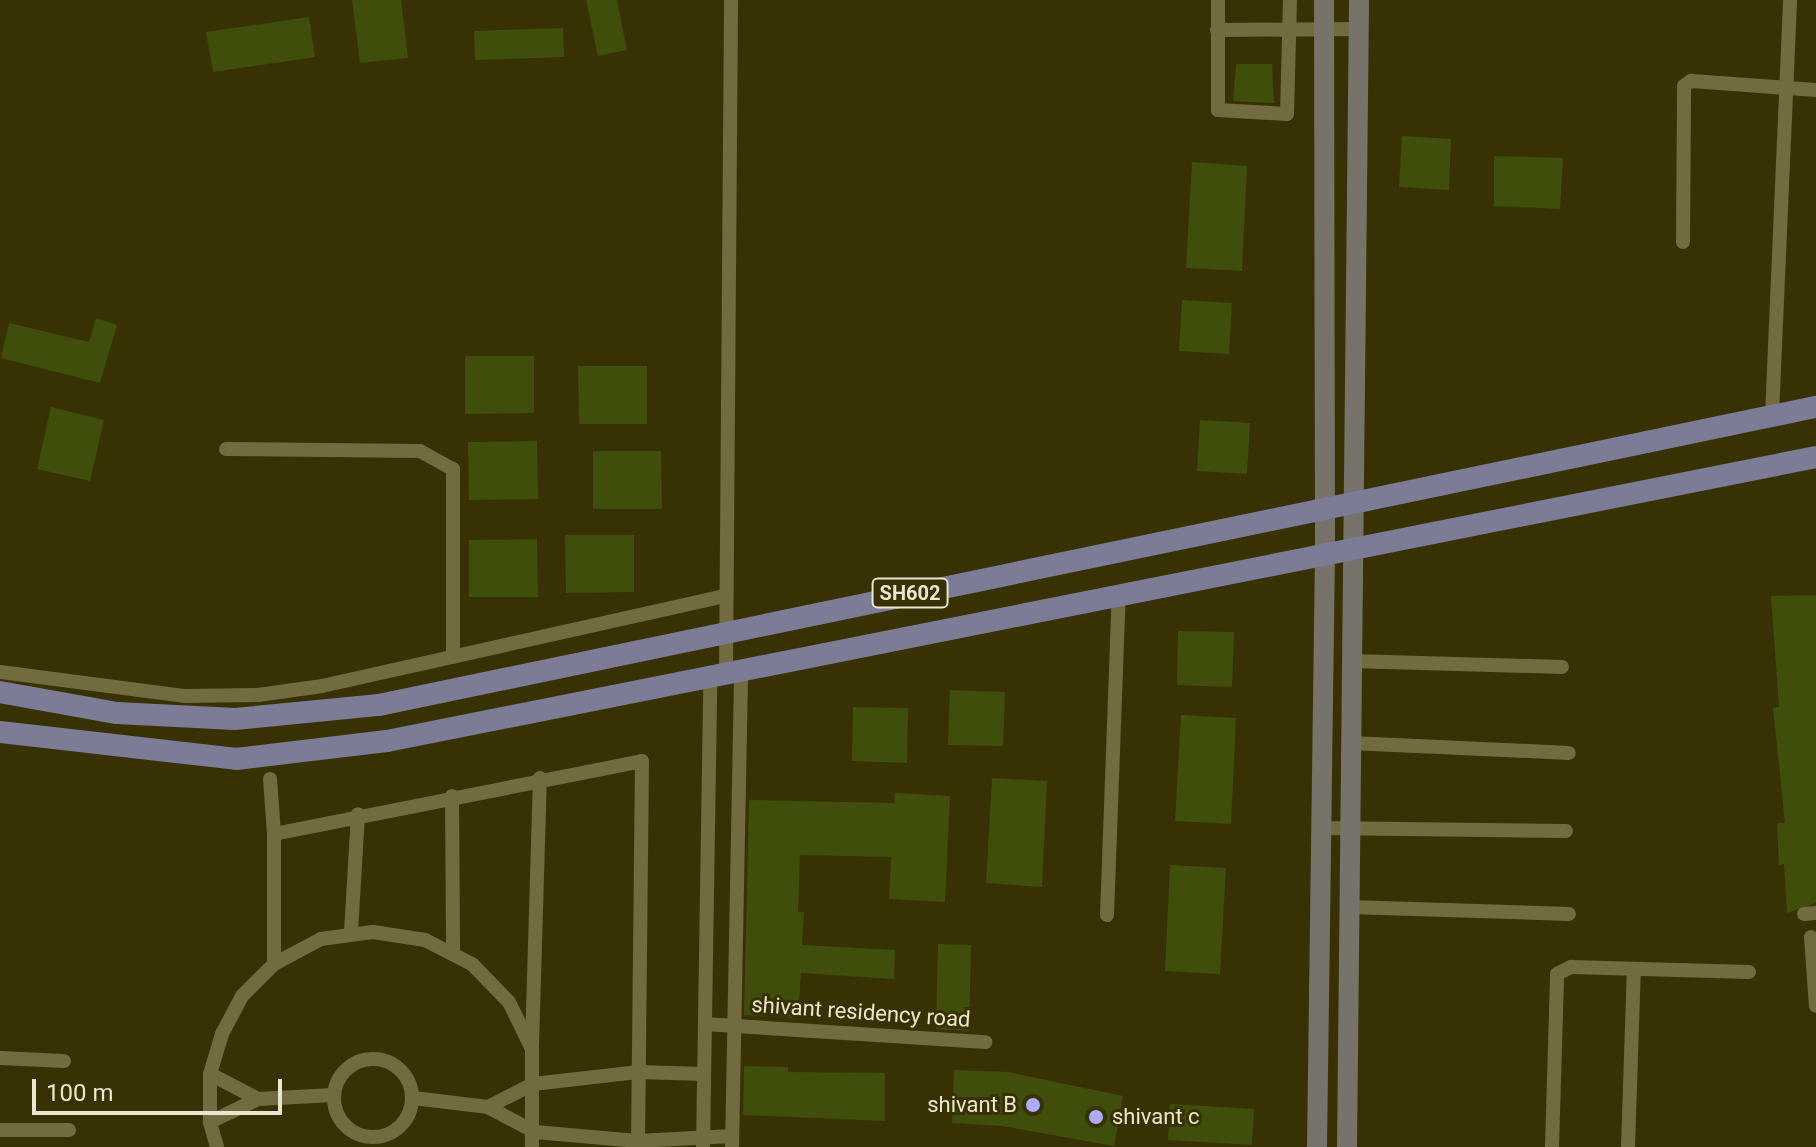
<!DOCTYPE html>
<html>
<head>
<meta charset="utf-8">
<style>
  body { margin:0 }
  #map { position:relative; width:1816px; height:1147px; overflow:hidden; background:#383103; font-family:Roboto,sans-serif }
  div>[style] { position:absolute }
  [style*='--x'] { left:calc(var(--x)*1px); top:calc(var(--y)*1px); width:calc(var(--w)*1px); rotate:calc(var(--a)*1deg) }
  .building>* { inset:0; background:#404e0b }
  .street>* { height:14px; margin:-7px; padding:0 7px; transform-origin:7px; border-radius:7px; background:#716b3f }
  .street>.ring { margin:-7px; padding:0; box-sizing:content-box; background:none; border:14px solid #716b3f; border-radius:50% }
  .secondary>* { height:20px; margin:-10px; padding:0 10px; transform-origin:10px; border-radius:10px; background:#77736a }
  .primary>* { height:22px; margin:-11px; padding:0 11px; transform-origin:11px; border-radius:11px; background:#7c7c96 }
  .dots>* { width:22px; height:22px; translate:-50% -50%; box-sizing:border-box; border:4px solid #383103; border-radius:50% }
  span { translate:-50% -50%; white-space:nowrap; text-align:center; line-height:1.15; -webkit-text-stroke:6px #383103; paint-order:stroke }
  .shield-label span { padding:2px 6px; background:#383103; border:2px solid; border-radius:6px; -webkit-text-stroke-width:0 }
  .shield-label { font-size:20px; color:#eae7d0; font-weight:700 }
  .street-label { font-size:22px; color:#eae7d0 }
  .poi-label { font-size:22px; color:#eae7d0 }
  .right { translate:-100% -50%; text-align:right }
  .left { translate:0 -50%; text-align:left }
  .scale { position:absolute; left:32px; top:1079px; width:250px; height:36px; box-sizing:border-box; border:4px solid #eae7d0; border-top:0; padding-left:10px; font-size:24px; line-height:28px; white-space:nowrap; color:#eae7d0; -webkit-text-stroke:6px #383103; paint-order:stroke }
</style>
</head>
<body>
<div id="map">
  <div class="building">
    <div style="clip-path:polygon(352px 0,401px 0,408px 58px,360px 63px)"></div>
    <div style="clip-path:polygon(586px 0,617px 0,627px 50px,598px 56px)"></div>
    <div style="clip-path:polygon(309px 17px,315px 57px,213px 72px,206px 32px)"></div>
    <div style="clip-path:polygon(563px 28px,564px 57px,475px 60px,474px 31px)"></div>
    <div style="clip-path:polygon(1236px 64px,1272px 64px,1274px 103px,1233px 101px)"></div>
    <div style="clip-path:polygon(1402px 136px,1451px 139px,1449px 190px,1399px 187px)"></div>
    <div style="clip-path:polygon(1494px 156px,1563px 158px,1560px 209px,1494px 206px)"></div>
    <div style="clip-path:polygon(1192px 162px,1247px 166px,1242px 271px,1186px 268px)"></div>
    <div style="clip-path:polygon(1182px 300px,1232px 303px,1229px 354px,1179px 351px)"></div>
    <div style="clip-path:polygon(96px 318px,117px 325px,100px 383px,1px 358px,9px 323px,89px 342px)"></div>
    <div style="clip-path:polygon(465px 356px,534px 356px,534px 413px,465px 414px)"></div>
    <div style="clip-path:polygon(578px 366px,647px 366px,647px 424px,579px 424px)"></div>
    <div style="clip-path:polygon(51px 407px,104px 420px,90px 481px,37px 469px)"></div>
    <div style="clip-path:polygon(1200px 420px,1250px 423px,1247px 474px,1197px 471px)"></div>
    <div style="clip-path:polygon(537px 441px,538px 499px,469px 500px,468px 442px)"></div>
    <div style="clip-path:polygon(593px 451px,661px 451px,662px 509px,593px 509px)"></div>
    <div style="clip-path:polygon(565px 535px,634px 535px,634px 592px,566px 593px)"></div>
    <div style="clip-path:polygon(537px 539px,538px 597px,469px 597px,469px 540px)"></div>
    <div style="clip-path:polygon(1816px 595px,1816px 903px,1787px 913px,1784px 864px,1779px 865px,1777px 823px,1785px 823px,1773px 708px,1779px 707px,1771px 596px)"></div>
    <div style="clip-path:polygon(1178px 631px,1234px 632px,1232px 687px,1177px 685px)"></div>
    <div style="clip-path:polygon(950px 690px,1005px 692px,1003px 746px,948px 745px)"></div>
    <div style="clip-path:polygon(853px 707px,908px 708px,907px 763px,852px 761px)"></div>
    <div style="clip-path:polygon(1181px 715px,1236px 718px,1231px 824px,1175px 821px)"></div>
    <div style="clip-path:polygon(992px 778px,1047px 781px,1042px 887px,986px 883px)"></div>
    <div style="clip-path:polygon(895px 793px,950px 796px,945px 902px,889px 899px,891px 857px,800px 855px,798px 912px,804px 912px,802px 945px,895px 950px,894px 979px,801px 973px,798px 1018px,744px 1015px,749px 800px,894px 803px)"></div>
    <div style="clip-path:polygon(1170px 865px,1226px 868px,1220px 974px,1165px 971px)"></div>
    <div style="clip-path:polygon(938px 944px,971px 945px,969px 1031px,936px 1029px)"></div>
    <div style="clip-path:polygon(744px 1066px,788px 1067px,788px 1072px,885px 1073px,885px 1121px,743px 1115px)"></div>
    <div style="clip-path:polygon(954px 1070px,1008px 1072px,1123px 1096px,1114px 1146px,1002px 1126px,952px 1123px)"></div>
    <div style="clip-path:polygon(1170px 1104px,1254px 1109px,1252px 1145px,1168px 1140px)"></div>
  </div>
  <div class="street">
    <div style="--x:1218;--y:0;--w:110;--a:90"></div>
    <div style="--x:1218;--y:110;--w:69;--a:3.3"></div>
    <div style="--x:1287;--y:114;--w:114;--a:-88.5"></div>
    <div style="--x:1217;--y:30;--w:142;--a:-0.4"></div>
    <div style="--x:1683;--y:242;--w:156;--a:-89.6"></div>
    <div style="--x:1684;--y:86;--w:9;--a:-36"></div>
    <div style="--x:1691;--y:81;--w:125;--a:4.1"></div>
    <div style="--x:1772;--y:415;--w:415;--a:-87.5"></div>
    <div style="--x:226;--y:449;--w:194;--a:0.6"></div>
    <div style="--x:420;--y:451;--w:38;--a:29"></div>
    <div style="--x:453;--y:469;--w:188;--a:90"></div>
    <div style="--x:1351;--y:661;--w:211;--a:1.6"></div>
    <div style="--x:0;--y:672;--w:187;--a:7.4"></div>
    <div style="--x:185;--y:696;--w:73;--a:-0.8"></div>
    <div style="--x:258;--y:695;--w:65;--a:-8"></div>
    <div style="--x:322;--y:686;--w:412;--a:-12.6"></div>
    <div style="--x:726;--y:673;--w:673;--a:-89.57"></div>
    <div style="--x:1351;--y:743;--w:218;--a:2.6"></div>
    <div style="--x:270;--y:779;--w:55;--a:85.8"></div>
    <div style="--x:452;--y:796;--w:158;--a:89.6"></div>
    <div style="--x:1321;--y:828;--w:245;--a:0.7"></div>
    <div style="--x:1349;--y:907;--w:220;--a:1.8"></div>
    <div style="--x:1804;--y:914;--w:12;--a:-5"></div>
    <div style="--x:1107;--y:915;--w:321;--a:-87.9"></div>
    <div style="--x:351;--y:932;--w:118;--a:-86.6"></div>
    <div style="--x:1811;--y:937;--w:69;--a:85.9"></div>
    <div style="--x:274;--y:964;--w:130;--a:-90"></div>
    <div style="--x:274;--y:834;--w:375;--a:-11.2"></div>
    <div style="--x:642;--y:761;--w:386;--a:90.6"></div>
    <div style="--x:705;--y:1024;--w:281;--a:3.7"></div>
    <div style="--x:532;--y:1045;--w:267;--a:-88.3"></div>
    <div style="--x:0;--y:1058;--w:64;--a:2.7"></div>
    <div class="ring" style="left:334px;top:1059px;width:64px;height:64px"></div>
    <div style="--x:210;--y:1074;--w:54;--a:27.5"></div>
    <div style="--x:413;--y:1098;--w:76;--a:6.8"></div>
    <div style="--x:488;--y:1107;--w:53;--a:28"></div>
    <div style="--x:535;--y:1132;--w:103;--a:5"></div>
    <div style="--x:638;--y:1141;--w:94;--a:-3"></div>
    <div style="--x:488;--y:1107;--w:51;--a:-27.1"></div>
    <div style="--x:533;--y:1084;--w:107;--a:-6.5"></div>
    <div style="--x:639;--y:1072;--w:65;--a:1.8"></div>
    <div style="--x:210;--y:1122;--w:53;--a:-25.6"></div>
    <div style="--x:258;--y:1099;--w:75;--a:-3.1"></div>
    <div style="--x:0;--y:1130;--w:69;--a:0"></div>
    <div style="--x:217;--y:1147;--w:26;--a:-106"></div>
    <div style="--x:210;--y:1122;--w:48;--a:-90"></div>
    <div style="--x:210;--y:1074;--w:42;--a:-73.3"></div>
    <div style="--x:222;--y:1034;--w:43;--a:-62.2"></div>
    <div style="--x:242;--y:996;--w:45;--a:-45"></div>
    <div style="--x:274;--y:964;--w:53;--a:-28"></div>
    <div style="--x:321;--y:939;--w:52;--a:-7.7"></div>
    <div style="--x:373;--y:932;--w:53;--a:8.7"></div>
    <div style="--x:425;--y:940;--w:53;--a:27.1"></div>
    <div style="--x:472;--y:964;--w:53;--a:45.8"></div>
    <div style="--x:509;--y:1002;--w:52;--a:63.9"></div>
    <div style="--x:532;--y:1049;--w:98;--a:90"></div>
    <div style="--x:703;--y:1147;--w:471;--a:-89.1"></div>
    <div style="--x:732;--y:1147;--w:477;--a:-88.9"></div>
    <div style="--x:1552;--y:1147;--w:173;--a:-88.3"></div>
    <div style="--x:1557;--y:974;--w:16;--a:-27"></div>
    <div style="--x:1571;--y:967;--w:178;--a:1.6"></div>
    <div style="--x:1628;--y:1147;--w:178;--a:-88.1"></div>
  </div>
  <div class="secondary">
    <div style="--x:1317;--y:1147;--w:594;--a:-89.23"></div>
    <div style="--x:1325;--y:553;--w:553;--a:-90.1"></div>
    <div style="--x:1347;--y:1147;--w:1147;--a:-89.4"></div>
  </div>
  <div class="primary">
    <div style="--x:0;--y:692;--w:119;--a:10.2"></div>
    <div style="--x:117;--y:713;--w:118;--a:2.9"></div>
    <div style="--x:235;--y:719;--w:145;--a:-5.6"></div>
    <div style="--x:379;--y:705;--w:1468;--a:-11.72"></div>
    <div style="--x:0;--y:732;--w:238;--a:6.5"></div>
    <div style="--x:236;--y:759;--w:152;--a:-6.8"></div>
    <div style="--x:387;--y:741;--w:1457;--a:-11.24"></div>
  </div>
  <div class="dots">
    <div style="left:1033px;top:1105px;background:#abaffb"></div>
    <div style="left:1096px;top:1117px;background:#abaffb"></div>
  </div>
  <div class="shield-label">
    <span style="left:910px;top:593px">SH602</span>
  </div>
  <div class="street-label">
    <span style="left:861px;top:1012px;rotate:4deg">shivant residency road</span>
  </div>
  <div class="poi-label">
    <span class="right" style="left:1017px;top:1105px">shivant B</span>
    <span class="left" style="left:1112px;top:1117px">shivant c</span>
  </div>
  <div class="scale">100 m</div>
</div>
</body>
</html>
